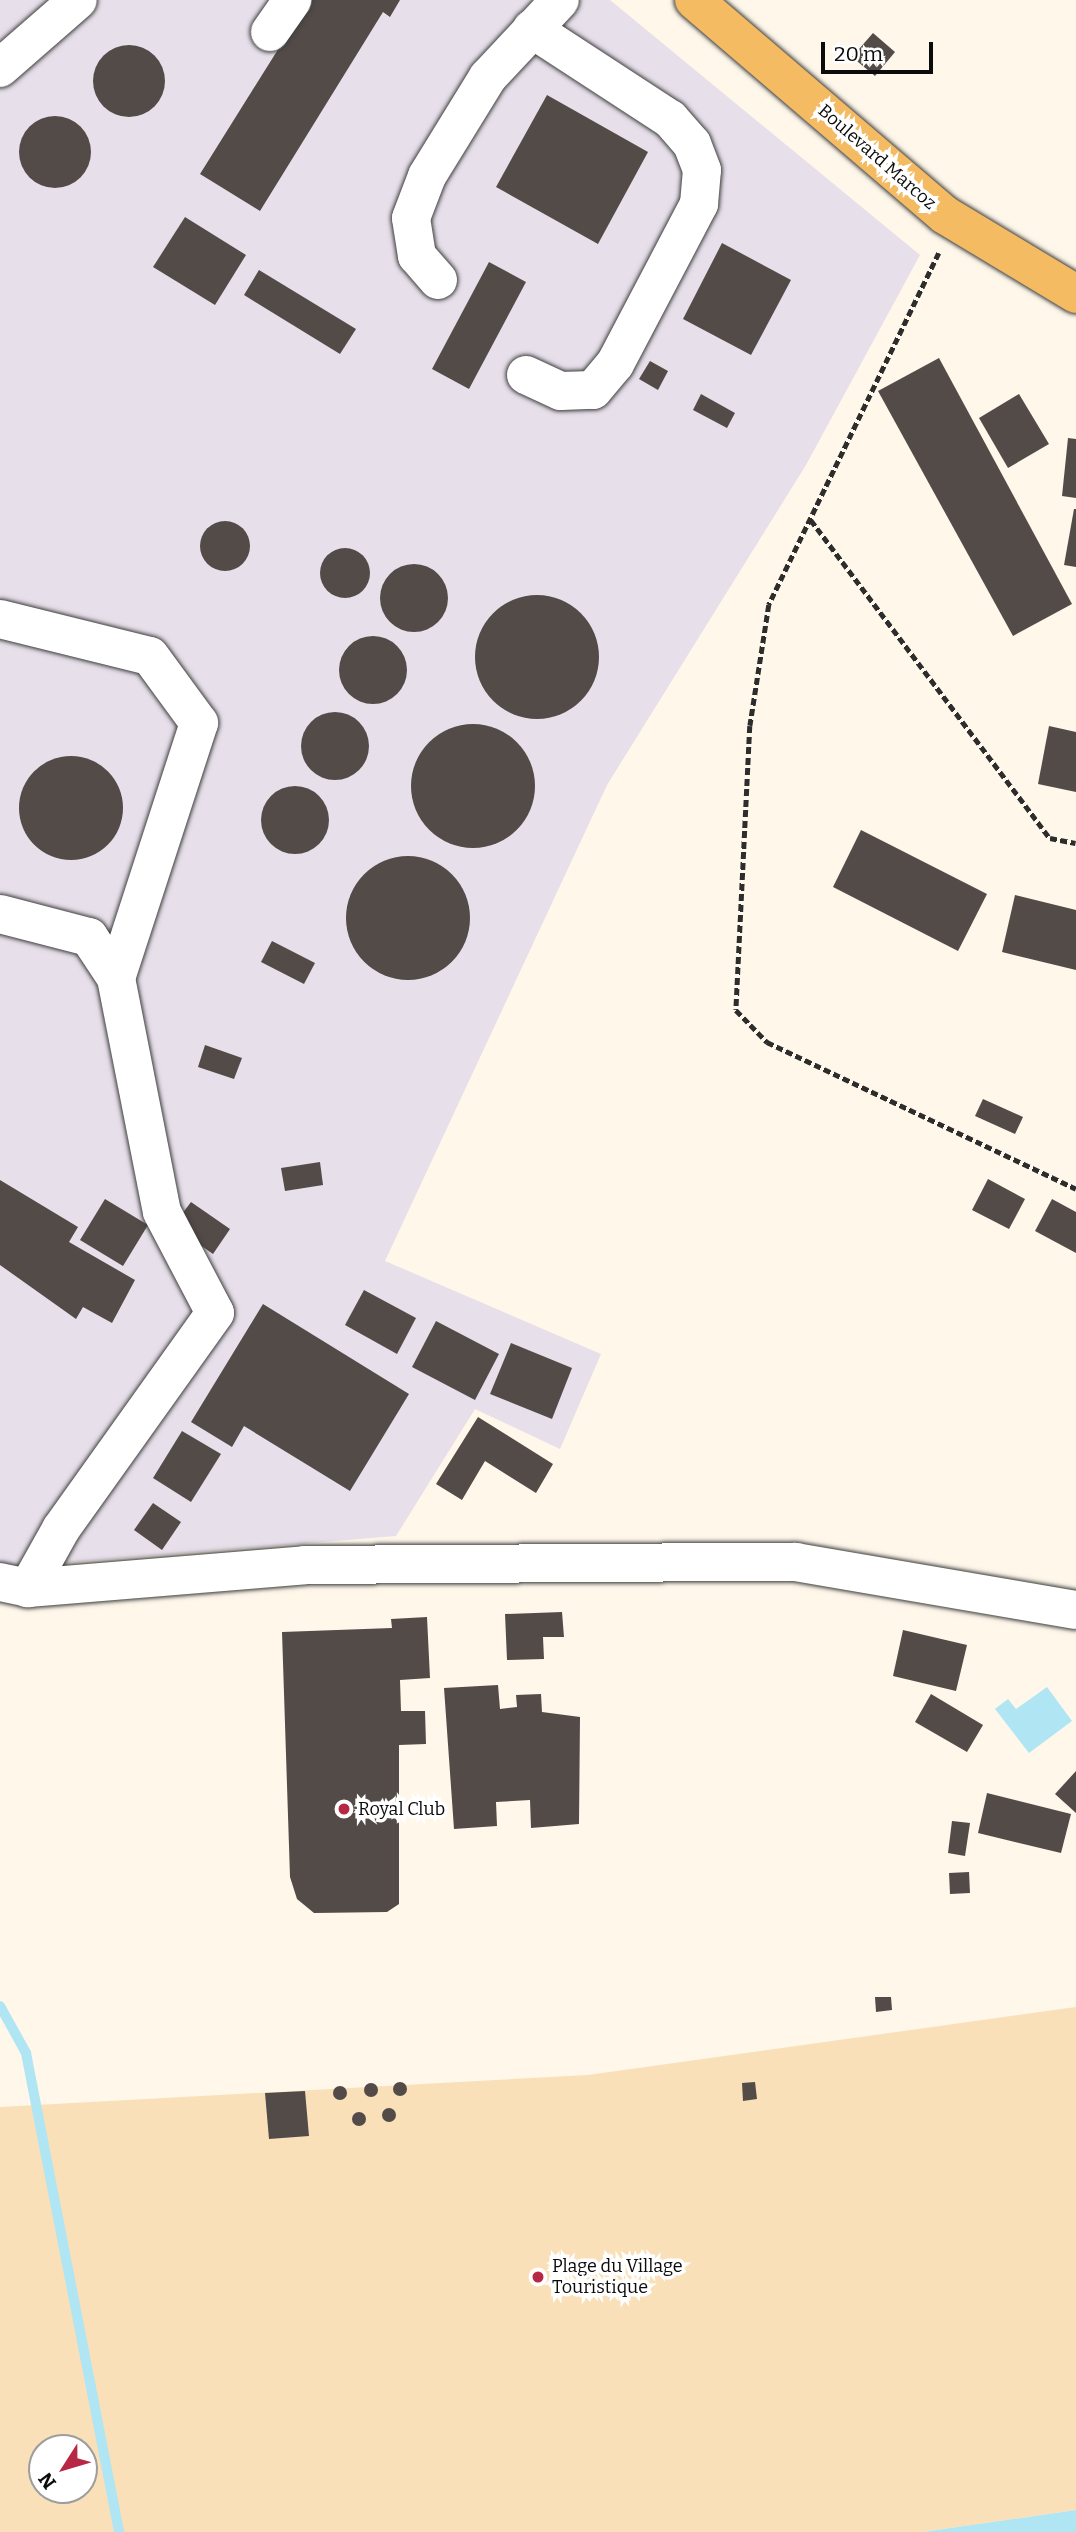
<!DOCTYPE html>
<html>
<head>
<meta charset="utf-8">
<style>
  body { margin:0 }
  #map { position:relative; width:1076px; height:2532px; overflow:hidden; background:#fef7ea; font-family:Bitter,serif }
  div>[style] { position:absolute }
  [style*='--x'] { left:calc(var(--x)*1px); top:calc(var(--y)*1px); width:calc(var(--w)*1px); rotate:calc(var(--a)*1deg) }
  .industrial>* { inset:0; background:#e7dfea }
  .sand>* { inset:0; background:#f9e0b8 }
  .water>* { inset:0; background:#b0e5f4 }
  .stream>* { height:10px; margin:-5px; padding:0 5px; transform-origin:5px; border-radius:5px; background:#b0e5f4 }
  .building>* { inset:0; background:#534b48 }
  .round { border-radius:50% }
  .path>* { height:4.5px; margin-top:-2.25px; transform-origin:0; background:repeating-linear-gradient(90deg,#2d2d2d 0 7px,transparent 0 10.5px) }
  .roads { filter:drop-shadow(0 0 2px #3e3e3e) drop-shadow(0 0 2px #3e3e3e) }
  .minor>* { height:38px; margin:-19px; padding:0 19px; transform-origin:19px; border-radius:19px; background:#fff }
  .major>* { height:38px; margin:-19px; padding:0 19px; transform-origin:19px; border-radius:19px; background:#f5bb63 }
  .dots>* { width:19px; height:19px; translate:-50% -50%; box-sizing:border-box; border:4px solid #fff; border-radius:50% }
  span { translate:-50% -50%; white-space:nowrap; text-align:center; line-height:1.15; -webkit-text-stroke:7px #fff; paint-order:stroke }
  .street-label { font-size:18px; color:#0b0b0b }
  .poi-label { font-size:18px; color:#0b0b0b }
  .left { translate:0 -50%; text-align:left }
  .north { position:absolute; left:28px; top:2434px; width:70px; height:70px; box-sizing:border-box; background:#fff; border:2px solid #9d9d9d; border-radius:50%; rotate:233deg; font-size:19px; font-weight:700; line-height:28px; text-align:center; color:#0b0b0b }
  .north::after { content:''; display:block; margin:auto; width:24px; height:32px; background:#b72845; clip-path:polygon(50% 0,100% 100%,50% 72%,0 100%) }
  .scale { position:absolute; left:821px; top:42px; width:112px; height:32px; box-sizing:border-box; border:4px solid #0b0b0b; border-top:0; padding-left:9px; font-size:21px; line-height:24px; white-space:nowrap; color:#0b0b0b; -webkit-text-stroke:5px #fff; paint-order:stroke }
</style>
</head>
<body>
<div id="map">
  <div class="industrial">
    <div style="clip-path:polygon(0 0,610px 0,920px 255px,806px 465px,607px 785px,385px 1261px,601px 1354px,560px 1449px,475px 1409px,396px 1536px,0 1568px)"></div>
  </div>
  <div class="sand">
    <div style="clip-path:polygon(evenodd,1076px 2007px,1076px 2510px,923px 2532px,0 2532px,0 2107px,588px 2075px,1076px 2007px,42px 2448px,84px 2448px,84px 2490px,42px 2490px,42px 2448px)"></div>
  </div>
  <div class="water">
    <div style="clip-path:polygon(1047px 1687px,1072px 1721px,1029px 1753px,995px 1709px,1008px 1699px,1016px 1709px)"></div>
    <div style="clip-path:polygon(1076px 2510px,1076px 2532px,923px 2532px)"></div>
  </div>
  <div class="stream">
    <div style="--x:0;--y:2006;--w:54;--a:61"></div>
    <div style="--x:26;--y:2053;--w:488;--a:79"></div>
  </div>
  <div class="building">
    <div style="clip-path:polygon(309px 0,400px 0,390px 17px,383px 12px,260px 211px,200px 174px)"></div>
    <div style="clip-path:polygon(873px 33px,895px 52px,875px 76px,852px 57px)"></div>
    <div class="round" style="left:93px;top:45px;width:72px;height:72px"></div>
    <div style="clip-path:polygon(547px 95px,648px 152px,598px 244px,496px 187px)"></div>
    <div class="round" style="left:19px;top:116px;width:72px;height:72px"></div>
    <div style="clip-path:polygon(185px 217px,246px 255px,215px 305px,153px 267px)"></div>
    <div style="clip-path:polygon(722px 243px,791px 280px,751px 355px,683px 319px)"></div>
    <div style="clip-path:polygon(489px 262px,526px 282px,469px 389px,432px 369px)"></div>
    <div style="clip-path:polygon(259px 270px,356px 329px,340px 354px,244px 295px)"></div>
    <div style="clip-path:polygon(939px 358px,1072px 604px,1013px 636px,878px 391px)"></div>
    <div style="clip-path:polygon(650px 361px,668px 371px,658px 390px,639px 379px)"></div>
    <div style="clip-path:polygon(701px 394px,735px 413px,727px 428px,693px 410px)"></div>
    <div style="clip-path:polygon(1019px 394px,1049px 444px,1008px 468px,979px 418px)"></div>
    <div style="clip-path:polygon(1068px 438px,1076px 439px,1076px 498px,1062px 496px)"></div>
    <div style="clip-path:polygon(1074px 509px,1076px 509px,1076px 567px,1064px 565px)"></div>
    <div class="round" style="left:200px;top:521px;width:50px;height:50px"></div>
    <div class="round" style="left:320px;top:548px;width:50px;height:50px"></div>
    <div class="round" style="left:380px;top:564px;width:68px;height:68px"></div>
    <div class="round" style="left:475px;top:595px;width:124px;height:124px"></div>
    <div class="round" style="left:339px;top:636px;width:68px;height:68px"></div>
    <div class="round" style="left:301px;top:712px;width:68px;height:68px"></div>
    <div class="round" style="left:411px;top:724px;width:124px;height:124px"></div>
    <div style="clip-path:polygon(1049px 726px,1076px 732px,1076px 792px,1038px 784px)"></div>
    <div class="round" style="left:19px;top:756px;width:104px;height:104px"></div>
    <div class="round" style="left:261px;top:786px;width:68px;height:68px"></div>
    <div style="clip-path:polygon(861px 830px,987px 894px,958px 951px,833px 887px)"></div>
    <div class="round" style="left:346px;top:856px;width:124px;height:124px"></div>
    <div style="clip-path:polygon(1015px 895px,1076px 910px,1076px 970px,1002px 952px)"></div>
    <div style="clip-path:polygon(272px 941px,315px 963px,304px 984px,261px 962px)"></div>
    <div style="clip-path:polygon(205px 1045px,242px 1058px,234px 1079px,198px 1067px)"></div>
    <div style="clip-path:polygon(983px 1099px,1023px 1117px,1015px 1134px,975px 1116px)"></div>
    <div style="clip-path:polygon(320px 1162px,323px 1185px,285px 1191px,281px 1168px)"></div>
    <div style="clip-path:polygon(988px 1179px,1025px 1199px,1009px 1229px,972px 1210px)"></div>
    <div style="clip-path:polygon(0 1180px,78px 1227px,69px 1242px,135px 1280px,112px 1323px,83px 1307px,76px 1319px,0 1265px)"></div>
    <div style="clip-path:polygon(105px 1199px,148px 1225px,123px 1266px,80px 1240px)"></div>
    <div style="clip-path:polygon(1052px 1199px,1076px 1212px,1076px 1253px,1035px 1231px)"></div>
    <div style="clip-path:polygon(191px 1202px,230px 1229px,213px 1254px,173px 1226px)"></div>
    <div style="clip-path:polygon(364px 1290px,416px 1318px,397px 1354px,345px 1325px)"></div>
    <div style="clip-path:polygon(263px 1304px,409px 1394px,350px 1491px,244px 1426px,232px 1447px,191px 1422px)"></div>
    <div style="clip-path:polygon(436px 1321px,499px 1354px,475px 1400px,412px 1367px)"></div>
    <div style="clip-path:polygon(511px 1343px,572px 1368px,552px 1419px,490px 1394px)"></div>
    <div style="clip-path:polygon(478px 1417px,553px 1464px,536px 1493px,485px 1461px,462px 1500px,436px 1484px)"></div>
    <div style="clip-path:polygon(182px 1431px,221px 1454px,191px 1502px,153px 1478px)"></div>
    <div style="clip-path:polygon(153px 1503px,181px 1522px,162px 1550px,134px 1530px)"></div>
    <div style="clip-path:polygon(562px 1612px,564px 1637px,543px 1637px,544px 1659px,507px 1660px,505px 1614px)"></div>
    <div style="clip-path:polygon(427px 1617px,430px 1678px,400px 1680px,401px 1711px,425px 1711px,426px 1744px,399px 1745px,399px 1904px,387px 1912px,314px 1913px,297px 1899px,290px 1877px,282px 1632px,392px 1628px,391px 1619px)"></div>
    <div style="clip-path:polygon(903px 1630px,967px 1645px,956px 1691px,893px 1676px)"></div>
    <div style="clip-path:polygon(498px 1685px,500px 1709px,517px 1707px,516px 1695px,541px 1694px,542px 1712px,580px 1717px,579px 1824px,531px 1828px,530px 1800px,496px 1802px,497px 1826px,454px 1829px,444px 1688px)"></div>
    <div style="clip-path:polygon(931px 1694px,983px 1725px,967px 1752px,915px 1722px)"></div>
    <div style="clip-path:polygon(1076px 1771px,1076px 1813px,1055px 1794px)"></div>
    <div style="clip-path:polygon(987px 1793px,1071px 1814px,1061px 1853px,978px 1833px)"></div>
    <div style="clip-path:polygon(952px 1821px,970px 1823px,965px 1856px,948px 1853px)"></div>
    <div style="clip-path:polygon(969px 1872px,970px 1893px,950px 1894px,949px 1873px)"></div>
    <div style="clip-path:polygon(875px 1997px,891px 1997px,892px 2010px,876px 2012px)"></div>
    <div class="round" style="left:393px;top:2082px;width:14px;height:14px"></div>
    <div style="clip-path:polygon(755px 2082px,757px 2099px,743px 2101px,742px 2083px)"></div>
    <div class="round" style="left:364px;top:2083px;width:14px;height:14px"></div>
    <div class="round" style="left:333px;top:2086px;width:14px;height:14px"></div>
    <div style="clip-path:polygon(305px 2091px,309px 2136px,269px 2139px,265px 2093px)"></div>
    <div class="round" style="left:382px;top:2108px;width:14px;height:14px"></div>
    <div class="round" style="left:352px;top:2112px;width:14px;height:14px"></div>
  </div>
  <div class="path">
    <div style="--x:939;--y:253;--w:391;--a:115.8"></div>
    <div style="--x:769;--y:605;--w:122;--a:98.9"></div>
    <div style="--x:750;--y:726;--w:284;--a:92.8"></div>
    <div style="--x:736;--y:1010;--w:45;--a:45.9"></div>
    <div style="--x:767;--y:1042;--w:342;--a:25.4"></div>
    <div style="--x:811;--y:520;--w:398;--a:53.1"></div>
    <div style="--x:1050;--y:838;--w:26;--a:11"></div>
  </div>
  <div class="roads">
    <div class="minor">
      <div style="--x:270;--y:32;--w:39;--a:-55"></div>
      <div style="--x:0;--y:68;--w:103;--a:-41.1"></div>
      <div style="--x:438;--y:280;--w:32;--a:-131"></div>
      <div style="--x:417;--y:256;--w:38;--a:-99"></div>
      <div style="--x:411;--y:218;--w:45;--a:-69.1"></div>
      <div style="--x:427;--y:176;--w:116;--a:-58.4"></div>
      <div style="--x:488;--y:77;--w:105;--a:-46.9"></div>
      <div style="--x:526;--y:375;--w:38;--a:25"></div>
      <div style="--x:561;--y:391;--w:32;--a:-2"></div>
      <div style="--x:593;--y:390;--w:34;--a:-50"></div>
      <div style="--x:615;--y:364;--w:181;--a:-62.3"></div>
      <div style="--x:699;--y:204;--w:34;--a:-85"></div>
      <div style="--x:702;--y:170;--w:28;--a:-111"></div>
      <div style="--x:692;--y:144;--w:33;--a:-131"></div>
      <div style="--x:670;--y:119;--w:165;--a:-146.9"></div>
      <div style="--x:0;--y:619;--w:154;--a:13.9"></div>
      <div style="--x:150;--y:656;--w:83;--a:53.8"></div>
      <div style="--x:199;--y:723;--w:268;--a:108"></div>
      <div style="--x:0;--y:914;--w:92;--a:14.5"></div>
      <div style="--x:89;--y:937;--w:49;--a:56.6"></div>
      <div style="--x:116;--y:978;--w:238;--a:78.9"></div>
      <div style="--x:162;--y:1212;--w:114;--a:62.3"></div>
      <div style="--x:215;--y:1313;--w:265;--a:125.5"></div>
      <div style="--x:61;--y:1529;--w:68;--a:119.2"></div>
      <div style="--x:0;--y:1582;--w:29;--a:12"></div>
      <div style="--x:28;--y:1588;--w:278;--a:-4.7"></div>
      <div style="--x:305;--y:1565;--w:490;--a:-0.4"></div>
      <div style="--x:795;--y:1562;--w:285;--a:9.7"></div>
    </div>
    <div class="major">
      <div style="--x:694;--y:0;--w:330;--a:40.6"></div>
      <div style="--x:945;--y:215;--w:153;--a:31.1"></div>
    </div>
  </div>
  <div class="dots">
    <div style="left:344px;top:1809px;background:#b72845"></div>
    <div style="left:538px;top:2277px;background:#b72845"></div>
  </div>
  <div class="street-label">
    <span style="left:877px;top:157px;rotate:41deg">Boulevard Marcoz</span>
  </div>
  <div class="poi-label">
    <span class="left" style="left:358px;top:1809px">Royal Club</span>
    <span class="left" style="left:552px;top:2277px">Plage du Village<br>Touristique</span>
  </div>
  <div class="north">N</div>
  <div class="scale">20 m</div>
</div>
</body>
</html>
